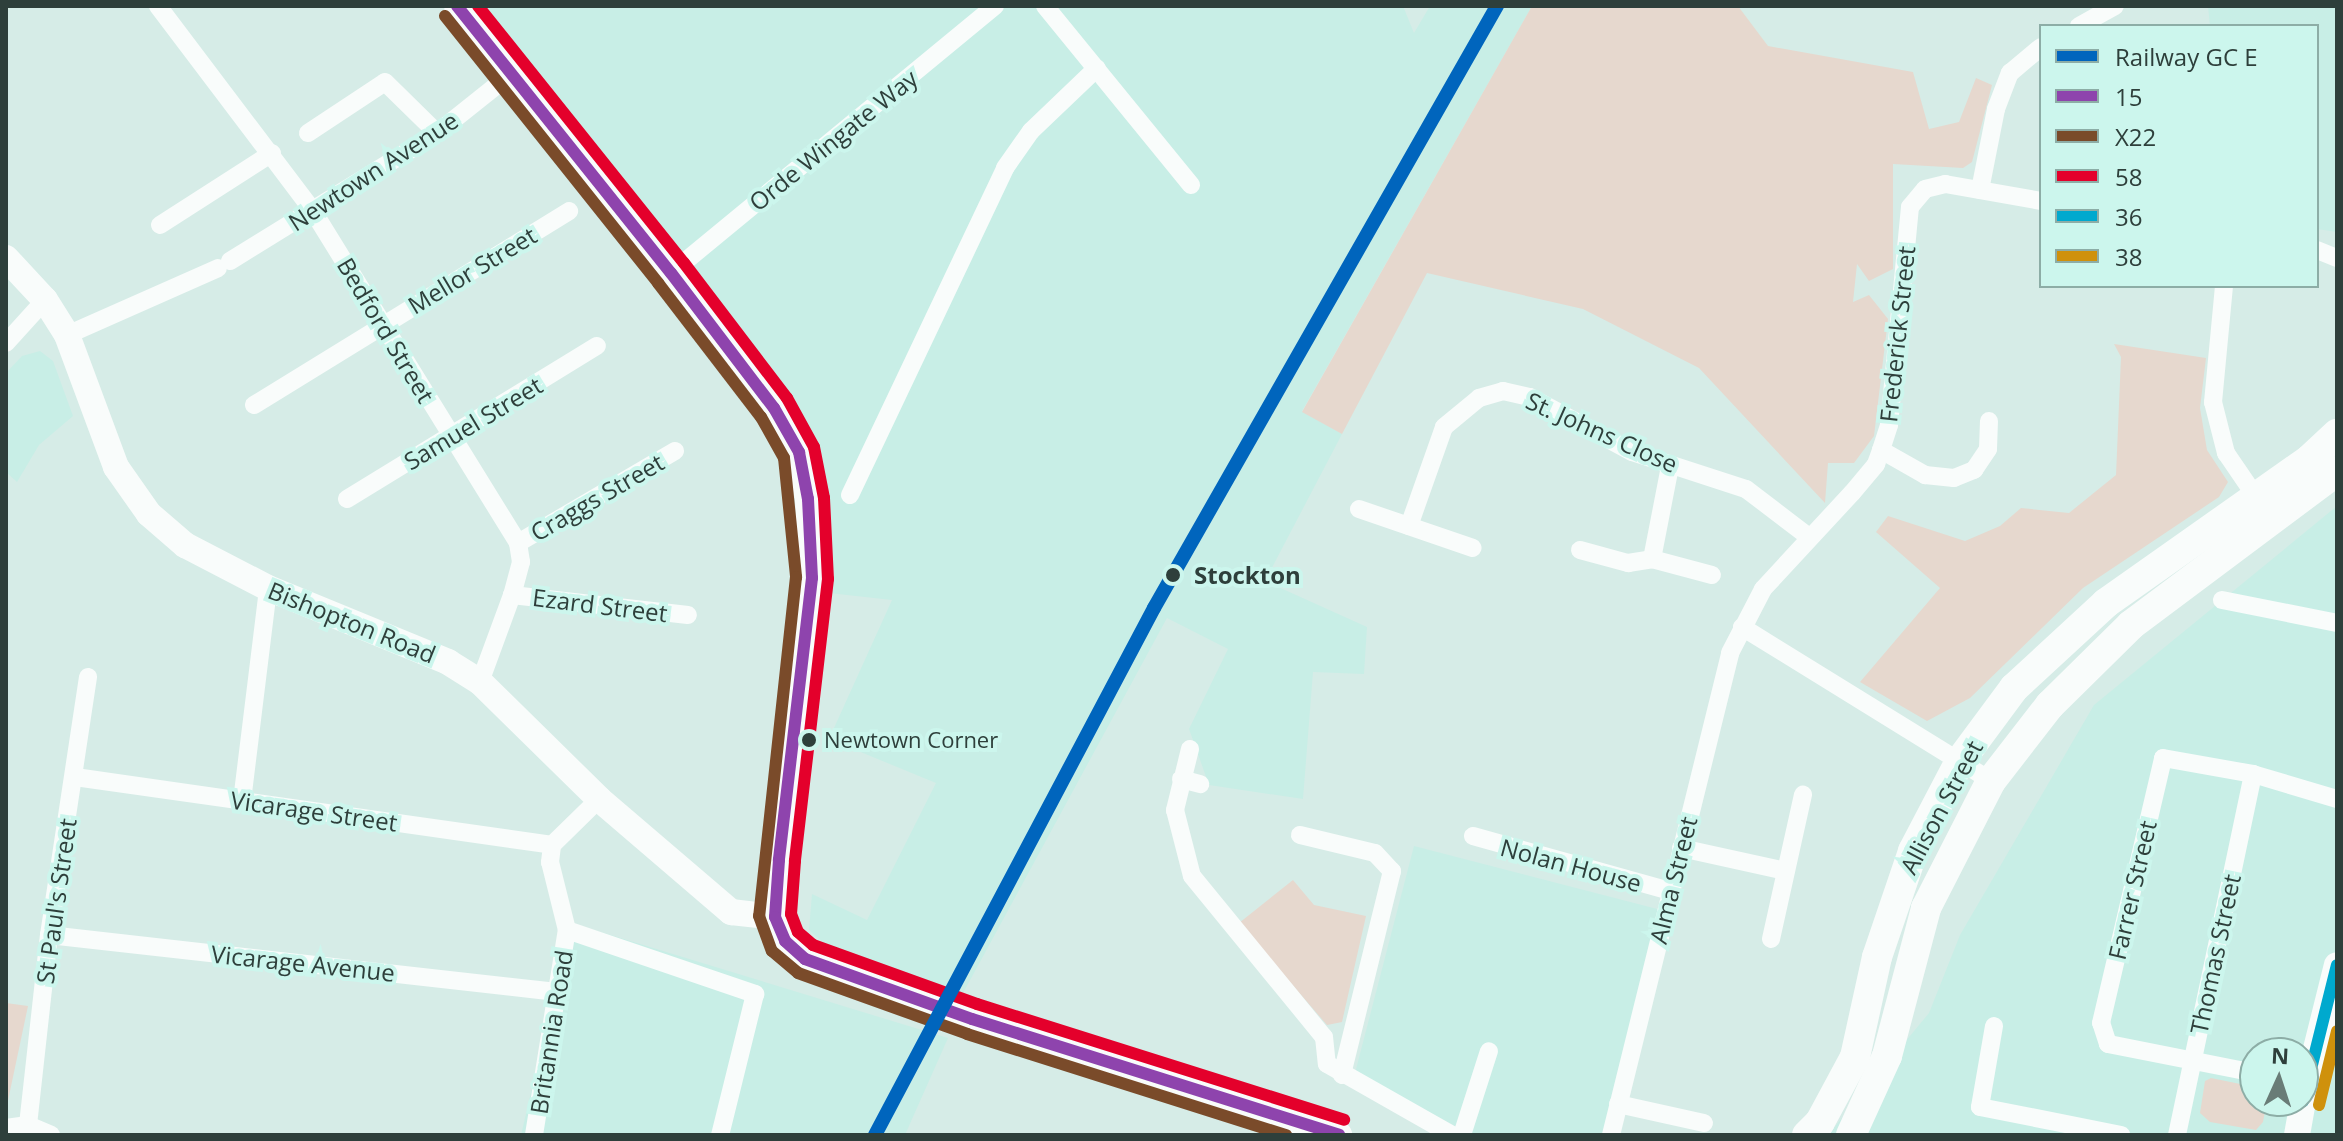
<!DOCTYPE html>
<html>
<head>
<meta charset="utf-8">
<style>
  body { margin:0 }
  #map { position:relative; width:2343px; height:1141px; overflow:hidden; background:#d6ece7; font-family:"Open Sans",sans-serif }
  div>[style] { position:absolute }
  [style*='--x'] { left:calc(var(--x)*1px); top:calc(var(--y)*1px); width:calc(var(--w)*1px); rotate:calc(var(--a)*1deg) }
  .built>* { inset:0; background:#c8eee6 }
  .green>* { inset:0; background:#e6d8ce }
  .street>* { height:18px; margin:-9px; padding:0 9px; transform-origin:9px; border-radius:9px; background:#f9fcfb }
  .secondary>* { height:26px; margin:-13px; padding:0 13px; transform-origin:13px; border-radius:13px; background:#f9fcfb }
  .primary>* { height:30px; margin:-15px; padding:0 15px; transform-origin:15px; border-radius:15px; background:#f9fcfb }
  .bus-1>* { height:12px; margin:-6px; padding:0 6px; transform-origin:6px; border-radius:6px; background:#8e44ad }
  .bus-2>* { height:12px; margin:-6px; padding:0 6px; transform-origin:6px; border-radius:6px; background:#7a4b2a }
  .bus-3>* { height:12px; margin:-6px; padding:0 6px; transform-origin:6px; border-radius:6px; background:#e4002b }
  .bus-4>* { height:12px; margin:-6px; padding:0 6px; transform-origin:6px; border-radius:6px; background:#00a9ce }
  .bus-5>* { height:12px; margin:-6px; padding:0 6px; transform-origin:6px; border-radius:6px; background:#cf910c }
  .rail-1>* { height:14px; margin:-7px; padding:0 7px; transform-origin:7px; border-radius:7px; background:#0065bd }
  .dots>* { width:22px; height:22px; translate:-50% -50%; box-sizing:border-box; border:4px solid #ccf6ed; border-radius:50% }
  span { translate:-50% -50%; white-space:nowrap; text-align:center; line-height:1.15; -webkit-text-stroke:8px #ccf6ed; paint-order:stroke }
  .bus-label { font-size:22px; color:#2e3f3b }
  .left { translate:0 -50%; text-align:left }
  .street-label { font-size:24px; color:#2e3f3b }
  .stop-label { font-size:24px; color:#2e3f3b; font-weight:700 }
  .frame { position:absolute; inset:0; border:8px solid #2e3f3b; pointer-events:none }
  .legend { position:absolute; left:2039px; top:24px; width:280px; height:264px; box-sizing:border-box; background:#ccf6ed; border:2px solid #8dada6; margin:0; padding:10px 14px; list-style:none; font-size:24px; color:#2e3f3b }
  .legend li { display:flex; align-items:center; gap:16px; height:40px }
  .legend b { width:40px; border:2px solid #8dada6 }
  .north { position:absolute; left:2239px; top:1037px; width:80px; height:80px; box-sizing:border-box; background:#ccf6ed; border:2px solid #8dada6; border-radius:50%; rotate:3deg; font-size:22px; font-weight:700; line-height:32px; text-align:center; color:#2e3f3b }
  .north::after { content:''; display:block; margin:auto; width:28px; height:36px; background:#697c77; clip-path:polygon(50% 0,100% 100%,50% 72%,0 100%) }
</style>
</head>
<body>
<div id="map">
  <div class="built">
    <div style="clip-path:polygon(444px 6px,1403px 6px,1414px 33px,1430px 6px,1532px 6px,1302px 411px,1342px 434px,1265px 581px,1367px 627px,1364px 674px,1313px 672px,1303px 799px,1209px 785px,1189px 729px,1228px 649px,1167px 618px,962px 995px,832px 950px,809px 930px,812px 894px,867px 920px,936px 783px,829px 739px,892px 600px,802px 590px,793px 447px)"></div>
    <div style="clip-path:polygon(2208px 6px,2337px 6px,2337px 232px,2317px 229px,2317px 26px,2210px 26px)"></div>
    <div style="clip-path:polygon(40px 351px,53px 361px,73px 416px,39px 445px,17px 482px,6px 472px,6px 373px,22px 356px)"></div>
    <div style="clip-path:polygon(evenodd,2337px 506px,2337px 1135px,1828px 1135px,1929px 1013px,1960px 935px,2094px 705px,2337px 506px,2255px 1053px,2303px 1053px,2303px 1101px,2255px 1101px,2255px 1053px)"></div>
    <div style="clip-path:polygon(1414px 846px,1665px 911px,1611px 1135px,1472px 1135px,1355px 1073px)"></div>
    <div style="clip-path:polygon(571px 923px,948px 1038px,905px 1135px,521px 1135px)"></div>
  </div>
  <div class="green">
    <div style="clip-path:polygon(1532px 6px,1738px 6px,1768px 46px,1913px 72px,1929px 129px,1959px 122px,1976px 78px,1992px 85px,1972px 162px,1963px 168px,1893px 164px,1893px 269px,1869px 281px,1857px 264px,1853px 302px,1869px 295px,1888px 319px,1874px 436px,1854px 463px,1828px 463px,1825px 503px,1699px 368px,1583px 309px,1427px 273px,1342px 434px,1302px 412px)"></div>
    <div style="clip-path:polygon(2114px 344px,2206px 358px,2200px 408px,2207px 450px,2228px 482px,2219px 497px,2083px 588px,1970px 698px,1927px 721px,1860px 682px,1940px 588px,1876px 532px,1888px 516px,1965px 541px,2000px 526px,2021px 508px,2069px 513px,2116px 475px,2121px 357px)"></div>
    <div style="clip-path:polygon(1293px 880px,1314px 905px,1366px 916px,1342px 1022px,1327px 1025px,1239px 923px)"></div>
    <div style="clip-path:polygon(6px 1003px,28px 1006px,6px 1110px)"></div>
    <div style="clip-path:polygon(2211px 1078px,2255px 1087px,2255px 1101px,2267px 1101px,2263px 1122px,2256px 1130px,2210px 1122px,2200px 1113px,2205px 1081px)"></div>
  </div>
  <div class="street">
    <div style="--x:158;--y:6;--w:257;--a:52.9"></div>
    <div style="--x:313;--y:211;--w:390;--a:58.3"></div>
    <div style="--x:518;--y:543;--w:19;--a:81"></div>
    <div style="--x:521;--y:562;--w:34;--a:105"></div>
    <div style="--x:512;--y:595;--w:93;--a:110.2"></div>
    <div style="--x:1045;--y:6;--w:231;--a:50.8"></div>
    <div style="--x:2079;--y:26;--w:41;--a:-29.1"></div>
    <div style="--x:308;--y:133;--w:92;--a:-33.5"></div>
    <div style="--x:385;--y:82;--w:73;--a:44.4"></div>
    <div style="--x:1980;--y:190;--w:83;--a:-78.8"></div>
    <div style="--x:1996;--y:109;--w:39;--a:-69"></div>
    <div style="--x:2010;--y:73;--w:40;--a:-40"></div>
    <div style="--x:160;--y:225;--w:133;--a:-32.7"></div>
    <div style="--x:2317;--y:250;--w:22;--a:22"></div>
    <div style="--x:230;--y:261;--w:243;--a:-31.7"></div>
    <div style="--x:437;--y:133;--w:95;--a:-38.6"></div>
    <div style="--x:671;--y:273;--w:420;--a:-39.5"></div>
    <div style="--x:2224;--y:286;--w:117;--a:95.4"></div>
    <div style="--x:2213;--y:402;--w:53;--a:75.7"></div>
    <div style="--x:2226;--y:453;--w:53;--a:55.7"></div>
    <div style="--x:67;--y:335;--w:165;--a:-23.9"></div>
    <div style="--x:6;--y:343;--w:58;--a:-47.8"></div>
    <div style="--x:254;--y:405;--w:370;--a:-31.6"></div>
    <div style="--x:1881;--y:450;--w:51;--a:29.6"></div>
    <div style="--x:1925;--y:475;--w:29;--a:6"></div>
    <div style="--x:1954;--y:478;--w:22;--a:-22"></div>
    <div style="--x:1974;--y:470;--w:25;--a:-56"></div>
    <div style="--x:1988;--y:449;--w:28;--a:-88"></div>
    <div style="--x:850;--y:495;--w:362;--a:-64.6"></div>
    <div style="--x:1005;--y:168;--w:45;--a:-54.9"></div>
    <div style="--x:1031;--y:131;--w:91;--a:-43.7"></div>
    <div style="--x:347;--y:499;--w:293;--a:-31.5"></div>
    <div style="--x:1359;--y:509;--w:120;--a:18.9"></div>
    <div style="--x:1409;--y:526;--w:105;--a:-70.5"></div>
    <div style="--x:1444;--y:427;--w:45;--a:-39.6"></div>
    <div style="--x:1479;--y:398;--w:25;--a:-16"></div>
    <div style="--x:1503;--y:391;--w:28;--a:13"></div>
    <div style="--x:1530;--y:397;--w:116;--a:28.3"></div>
    <div style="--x:1632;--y:452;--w:120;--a:18"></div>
    <div style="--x:1746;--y:489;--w:79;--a:37.3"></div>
    <div style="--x:518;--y:543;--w:182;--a:-30.4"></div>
    <div style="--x:1580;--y:550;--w:50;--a:15.2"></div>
    <div style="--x:1628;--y:563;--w:24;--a:-9"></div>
    <div style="--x:1652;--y:559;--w:62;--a:14.9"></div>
    <div style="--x:1652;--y:559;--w:95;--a:-79"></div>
    <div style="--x:512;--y:595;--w:177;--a:6.5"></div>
    <div style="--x:2222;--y:600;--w:117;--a:11.3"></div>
    <div style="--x:1742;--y:627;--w:293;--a:31.7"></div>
    <div style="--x:1190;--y:749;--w:63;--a:103.8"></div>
    <div style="--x:1175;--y:810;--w:68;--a:75.6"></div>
    <div style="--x:1192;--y:876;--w:208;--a:50.7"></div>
    <div style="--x:1324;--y:1037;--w:27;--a:84"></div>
    <div style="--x:1327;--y:1064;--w:144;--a:29.6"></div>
    <div style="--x:75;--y:777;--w:482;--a:8.1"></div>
    <div style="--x:1181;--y:779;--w:20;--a:15"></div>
    <div style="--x:242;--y:801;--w:215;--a:-83"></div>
    <div style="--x:1300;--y:835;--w:77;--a:13.5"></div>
    <div style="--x:1375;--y:853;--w:25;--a:47"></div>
    <div style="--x:1392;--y:871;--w:210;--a:103.8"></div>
    <div style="--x:1473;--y:836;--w:205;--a:15.6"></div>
    <div style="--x:1681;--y:848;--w:107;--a:12.4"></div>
    <div style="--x:567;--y:930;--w:199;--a:18.8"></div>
    <div style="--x:755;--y:994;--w:145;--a:103.9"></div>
    <div style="--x:49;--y:935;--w:511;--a:6.4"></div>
    <div style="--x:1771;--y:939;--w:148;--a:-77.5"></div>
    <div style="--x:1994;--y:1026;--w:82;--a:99.8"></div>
    <div style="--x:1980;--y:1107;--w:144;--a:11.2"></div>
    <div style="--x:2255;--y:1073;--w:150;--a:-168.8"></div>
    <div style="--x:2108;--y:1044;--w:22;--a:-108"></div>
    <div style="--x:2101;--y:1023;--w:272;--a:-76.8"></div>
    <div style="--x:2163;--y:758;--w:91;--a:10.1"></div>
    <div style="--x:2253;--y:774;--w:88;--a:16.6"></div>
    <div style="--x:1618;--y:1104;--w:88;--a:12.5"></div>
    <div style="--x:28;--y:1125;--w:191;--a:-83.7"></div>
    <div style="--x:49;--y:935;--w:261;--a:-81.4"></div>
    <div style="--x:6;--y:1128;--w:22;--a:-8"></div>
    <div style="--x:28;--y:1125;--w:25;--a:23"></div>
    <div style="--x:534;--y:1135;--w:208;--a:-80.9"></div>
    <div style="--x:567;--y:930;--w:70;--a:-104"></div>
    <div style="--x:550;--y:862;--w:17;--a:-83"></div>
    <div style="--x:552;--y:845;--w:66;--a:-44.4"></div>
    <div style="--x:1462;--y:1135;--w:88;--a:-72.2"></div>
    <div style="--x:1611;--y:1135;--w:496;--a:-76.1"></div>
    <div style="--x:1730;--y:653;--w:72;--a:-62.7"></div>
    <div style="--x:1763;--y:589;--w:131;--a:-47.2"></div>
    <div style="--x:1852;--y:493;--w:38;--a:-50"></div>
    <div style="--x:1876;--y:464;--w:15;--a:-70"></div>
    <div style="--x:1881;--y:450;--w:26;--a:-72"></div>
    <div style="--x:1889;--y:425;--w:219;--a:-84.5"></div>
    <div style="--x:1910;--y:207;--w:23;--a:-50"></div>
    <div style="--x:1925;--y:189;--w:21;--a:-14"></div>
    <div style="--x:1945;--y:184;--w:97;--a:10"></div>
    <div style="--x:2177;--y:1135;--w:369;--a:-78.1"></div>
  </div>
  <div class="secondary">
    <div style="--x:457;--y:6;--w:342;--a:51.3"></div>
    <div style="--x:671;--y:273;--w:170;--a:52.7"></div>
    <div style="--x:774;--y:408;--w:51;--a:60.4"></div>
    <div style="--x:799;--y:452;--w:48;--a:79.2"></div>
    <div style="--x:808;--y:499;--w:79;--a:87.1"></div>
    <div style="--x:812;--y:578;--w:284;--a:96.7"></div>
    <div style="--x:779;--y:860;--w:57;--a:94"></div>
    <div style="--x:775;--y:917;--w:26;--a:67"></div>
    <div style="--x:785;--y:941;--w:27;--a:42"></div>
    <div style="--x:805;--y:959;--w:177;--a:19.8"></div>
    <div style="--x:972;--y:1019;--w:385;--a:17.5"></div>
    <div style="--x:6;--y:258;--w:57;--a:47.1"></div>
    <div style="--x:45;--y:300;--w:41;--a:57.8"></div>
    <div style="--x:67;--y:335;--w:141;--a:69.6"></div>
    <div style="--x:116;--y:467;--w:57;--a:54.9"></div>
    <div style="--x:149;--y:514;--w:48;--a:40.7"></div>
    <div style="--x:185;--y:545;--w:93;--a:27.4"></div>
    <div style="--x:268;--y:588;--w:195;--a:22.3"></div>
    <div style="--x:448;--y:662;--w:38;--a:32"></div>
    <div style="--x:480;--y:682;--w:167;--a:44.5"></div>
    <div style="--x:599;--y:799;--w:174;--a:40.6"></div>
    <div style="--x:731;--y:912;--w:44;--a:6.5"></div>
    <div style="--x:2303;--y:1101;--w:140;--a:-76"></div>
    <div style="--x:2297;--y:1135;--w:35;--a:-80"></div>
  </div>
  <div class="primary">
    <div style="--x:1807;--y:1135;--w:18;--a:-45"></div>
    <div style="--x:1820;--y:1122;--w:74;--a:-61.7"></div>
    <div style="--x:1855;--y:1057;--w:102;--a:-77.6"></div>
    <div style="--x:1877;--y:957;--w:112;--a:-71.2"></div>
    <div style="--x:1913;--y:851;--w:102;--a:-62.4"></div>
    <div style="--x:1960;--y:761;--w:91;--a:-53.5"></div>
    <div style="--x:2014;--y:688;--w:125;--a:-42.7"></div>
    <div style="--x:2106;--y:603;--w:250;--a:-35.2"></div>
    <div style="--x:2310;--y:459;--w:37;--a:-43"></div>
    <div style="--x:1851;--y:1135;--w:87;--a:-65.5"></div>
    <div style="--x:1887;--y:1056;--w:153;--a:-75.2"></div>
    <div style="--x:1926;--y:908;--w:143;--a:-62.9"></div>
    <div style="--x:1991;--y:781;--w:96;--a:-52.2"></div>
    <div style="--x:2050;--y:705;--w:114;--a:-44.6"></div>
    <div style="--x:2131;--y:625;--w:257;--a:-36.8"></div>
  </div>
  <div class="bus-1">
    <div style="--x:457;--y:6;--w:342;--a:51.3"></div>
    <div style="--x:671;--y:273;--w:170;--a:52.7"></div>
    <div style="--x:774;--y:408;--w:51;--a:60.4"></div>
    <div style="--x:799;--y:452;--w:48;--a:79.2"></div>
    <div style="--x:808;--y:499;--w:79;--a:87.1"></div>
    <div style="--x:812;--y:578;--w:284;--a:96.7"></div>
    <div style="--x:779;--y:860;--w:57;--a:94"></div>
    <div style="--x:775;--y:917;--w:26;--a:67"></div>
    <div style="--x:785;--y:941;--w:27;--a:42"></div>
    <div style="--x:805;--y:959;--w:177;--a:19.8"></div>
    <div style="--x:972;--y:1019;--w:385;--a:17.5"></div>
  </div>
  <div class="bus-2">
    <div style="--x:445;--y:16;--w:342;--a:51.4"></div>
    <div style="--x:658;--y:283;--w:169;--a:52.5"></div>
    <div style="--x:761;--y:417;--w:47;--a:60.7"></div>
    <div style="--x:784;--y:458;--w:120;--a:84.2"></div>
    <div style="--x:796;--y:577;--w:341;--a:96.2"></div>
    <div style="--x:759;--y:916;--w:37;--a:70"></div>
    <div style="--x:772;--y:951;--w:34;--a:40"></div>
    <div style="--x:798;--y:973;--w:180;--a:19.8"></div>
    <div style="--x:967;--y:1034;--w:335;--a:17.6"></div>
  </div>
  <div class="bus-3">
    <div style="--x:478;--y:6;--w:329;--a:51.3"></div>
    <div style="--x:684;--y:263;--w:170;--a:52.7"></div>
    <div style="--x:787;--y:398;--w:56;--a:61.1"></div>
    <div style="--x:814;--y:447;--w:52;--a:78.9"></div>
    <div style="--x:824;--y:498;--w:81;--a:87.2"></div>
    <div style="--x:828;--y:579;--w:284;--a:96.7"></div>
    <div style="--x:795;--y:861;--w:53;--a:94.3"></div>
    <div style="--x:791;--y:914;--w:19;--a:69"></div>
    <div style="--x:798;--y:932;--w:20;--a:41"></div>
    <div style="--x:813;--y:945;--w:174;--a:19.8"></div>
    <div style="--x:977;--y:1004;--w:385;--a:17.5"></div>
  </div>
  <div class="bus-4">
    <div style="--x:2303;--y:1101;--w:140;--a:-76"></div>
  </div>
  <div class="bus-5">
    <div style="--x:2319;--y:1105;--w:76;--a:-76.3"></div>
  </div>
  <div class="rail-1">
    <div style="--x:875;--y:1135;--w:596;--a:-62.1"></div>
    <div style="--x:1154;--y:608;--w:693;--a:-60.33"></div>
  </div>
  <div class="dots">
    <div style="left:1173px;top:575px;background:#2e3f3b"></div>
    <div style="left:809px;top:740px;background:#2e3f3b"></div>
  </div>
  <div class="bus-label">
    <span class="left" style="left:824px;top:740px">Newtown Corner</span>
  </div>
  <div class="street-label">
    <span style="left:833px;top:140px;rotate:-39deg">Orde Wingate Way</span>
    <span style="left:373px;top:171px;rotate:-33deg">Newtown Avenue</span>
    <span style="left:472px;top:270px;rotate:-31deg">Mellor Street</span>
    <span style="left:386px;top:330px;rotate:59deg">Bedford Street</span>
    <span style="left:1897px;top:334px;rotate:-84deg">Frederick Street</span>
    <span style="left:473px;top:423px;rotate:-31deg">Samuel Street</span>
    <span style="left:1602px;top:432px;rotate:24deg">St. Johns Close</span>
    <span style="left:597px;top:497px;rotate:-30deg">Craggs Street</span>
    <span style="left:600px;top:605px;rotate:7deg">Ezard Street</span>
    <span style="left:352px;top:622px;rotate:22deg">Bishopton Road</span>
    <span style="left:1941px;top:807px;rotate:-62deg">Allison Street</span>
    <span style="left:314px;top:811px;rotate:8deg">Vicarage Street</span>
    <span style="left:1571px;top:865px;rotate:15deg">Nolan House</span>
    <span style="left:1673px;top:880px;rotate:-76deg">Alma Street</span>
    <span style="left:2132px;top:890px;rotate:-77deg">Farrer Street</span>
    <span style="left:56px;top:901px;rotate:-82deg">St Paul's Street</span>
    <span style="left:2215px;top:954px;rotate:-78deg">Thomas Street</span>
    <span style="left:303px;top:963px;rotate:6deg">Vicarage Avenue</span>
    <span style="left:551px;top:1032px;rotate:-81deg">Britannia Road</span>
  </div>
  <div class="stop-label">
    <span class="left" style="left:1194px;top:575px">Stockton</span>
  </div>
  <div class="frame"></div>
  <ul class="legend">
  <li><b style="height:10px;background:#0065bd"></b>Railway GC E</li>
  <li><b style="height:10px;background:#8e44ad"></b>15</li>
  <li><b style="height:10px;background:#7a4b2a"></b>X22</li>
  <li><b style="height:10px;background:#e4002b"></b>58</li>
  <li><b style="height:10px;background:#00a9ce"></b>36</li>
  <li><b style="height:10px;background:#cf910c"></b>38</li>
  </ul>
  <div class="north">N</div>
</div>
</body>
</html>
